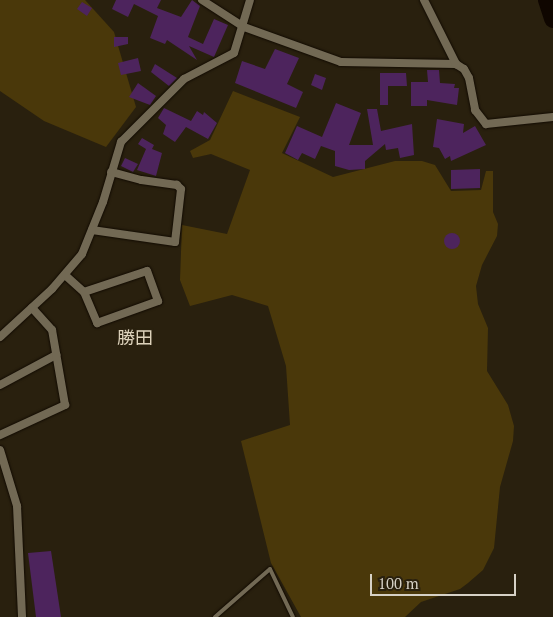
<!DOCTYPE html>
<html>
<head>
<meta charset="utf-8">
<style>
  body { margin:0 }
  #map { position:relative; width:553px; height:617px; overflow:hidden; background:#29200e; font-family:"PT Serif","Noto Sans JP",serif }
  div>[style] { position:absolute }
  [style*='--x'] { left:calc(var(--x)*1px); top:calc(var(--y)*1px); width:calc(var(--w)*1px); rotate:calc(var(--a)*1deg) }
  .green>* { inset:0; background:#4a380a }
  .river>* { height:18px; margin:-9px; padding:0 9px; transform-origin:9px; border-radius:9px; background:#0f0600 }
  .building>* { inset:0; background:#4d245d }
  .round { border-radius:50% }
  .roads { filter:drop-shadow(0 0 1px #110a00) drop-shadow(0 0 1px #110a00) }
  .service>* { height:4px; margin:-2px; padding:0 2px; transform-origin:2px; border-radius:2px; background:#726954 }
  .minor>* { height:8px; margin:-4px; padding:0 4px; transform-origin:4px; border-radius:4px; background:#726954 }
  span { translate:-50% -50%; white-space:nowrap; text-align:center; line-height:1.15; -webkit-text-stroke:4px #29200e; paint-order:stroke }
  .quarter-label { font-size:18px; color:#ddd2bb }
  .scale { position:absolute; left:370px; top:574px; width:146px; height:22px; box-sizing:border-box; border:2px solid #d6d1c6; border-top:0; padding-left:6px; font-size:15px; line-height:18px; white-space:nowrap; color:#d6d1c6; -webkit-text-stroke:4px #29200e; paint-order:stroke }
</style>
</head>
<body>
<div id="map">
  <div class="green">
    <div style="clip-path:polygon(0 0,85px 0,114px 32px,136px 107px,106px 147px,44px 121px,0 91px)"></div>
    <div style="clip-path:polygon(233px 91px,300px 117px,282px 153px,333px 177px,395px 161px,422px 161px,435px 165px,451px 191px,481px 190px,486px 171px,493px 171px,493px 212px,498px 224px,497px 236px,482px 265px,476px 286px,478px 304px,488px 328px,487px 371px,508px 405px,514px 426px,513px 441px,500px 487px,494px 548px,483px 570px,468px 583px,460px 589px,421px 602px,405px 617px,301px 617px,271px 563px,241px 441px,290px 425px,286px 366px,268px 306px,232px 295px,190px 306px,180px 280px,182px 225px,227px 234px,250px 170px,211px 154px,193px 158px,190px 151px,210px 140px)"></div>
  </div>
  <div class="river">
    <div style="--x:547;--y:0;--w:20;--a:72"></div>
  </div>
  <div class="building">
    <div style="clip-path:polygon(116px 0,161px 0,157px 8px,181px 17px,192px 0,200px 6px,188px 37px,203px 44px,214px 19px,228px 25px,214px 57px,189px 46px,197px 60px,167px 40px,165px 44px,150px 38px,158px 16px,134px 4px,128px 17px,112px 9px)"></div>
    <div style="clip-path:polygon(82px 2px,92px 8px,87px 16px,77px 9px)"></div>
    <div style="clip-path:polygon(114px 37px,128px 37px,128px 44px,114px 47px)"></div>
    <div style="clip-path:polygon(275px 49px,299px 58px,287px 84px,303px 92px,296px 108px,235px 83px,242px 61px,265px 69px)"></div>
    <div style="clip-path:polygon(138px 58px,141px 71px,121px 75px,118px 63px)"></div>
    <div style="clip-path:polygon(155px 64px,177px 78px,169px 86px,151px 72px)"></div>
    <div style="clip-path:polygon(427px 70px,439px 70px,440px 83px,455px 84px,454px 88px,459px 88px,457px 105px,427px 100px,427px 106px,411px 106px,411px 82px,428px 82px)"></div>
    <div style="clip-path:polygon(380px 73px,406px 73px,407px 86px,388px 86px,388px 105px,380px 105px)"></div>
    <div style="clip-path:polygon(315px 74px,326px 78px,322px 90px,311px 85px)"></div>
    <div style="clip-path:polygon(138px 83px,156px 96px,150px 105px,129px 97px)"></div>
    <div style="clip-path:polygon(336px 103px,361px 113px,349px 145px,373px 145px,367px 109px,377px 109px,381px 131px,412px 124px,414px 155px,400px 158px,398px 148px,386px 150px,385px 144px,365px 161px,365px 169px,349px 170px,335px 166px,335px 151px,321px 146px,315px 159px,302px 153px,298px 160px,285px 153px,297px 126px,322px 137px)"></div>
    <div style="clip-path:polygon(164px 108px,191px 121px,197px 111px,203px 115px,204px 112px,217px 123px,208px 139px,186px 127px,175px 142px,163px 134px,166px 125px,158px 118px)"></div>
    <div style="clip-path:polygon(437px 119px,464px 124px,463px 133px,475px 126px,486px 145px,451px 161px,450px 156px,445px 159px,439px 148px,433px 147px)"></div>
    <div style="clip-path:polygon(142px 138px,154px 145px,152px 149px,162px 153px,156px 176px,137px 170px,146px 149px,138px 144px)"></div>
    <div style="clip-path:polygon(125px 158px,138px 164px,133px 172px,121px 166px)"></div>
    <div style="clip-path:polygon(480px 169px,480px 188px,451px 189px,451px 170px)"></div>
    <div class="round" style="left:444px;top:233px;width:16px;height:16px"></div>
    <div style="clip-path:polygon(51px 551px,61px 617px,36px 617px,28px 553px)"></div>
  </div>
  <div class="roads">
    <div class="service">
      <div style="--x:215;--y:617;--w:73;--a:-41.1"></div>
      <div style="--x:270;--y:569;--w:53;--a:64.4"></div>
    </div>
    <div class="minor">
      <div style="--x:202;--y:0;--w:50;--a:32.7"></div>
      <div style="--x:244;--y:27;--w:103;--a:19.8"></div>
      <div style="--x:341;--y:62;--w:115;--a:1"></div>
      <div style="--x:456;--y:64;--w:9;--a:32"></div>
      <div style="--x:464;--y:69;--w:10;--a:61"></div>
      <div style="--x:469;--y:78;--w:33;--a:79"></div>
      <div style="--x:475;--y:110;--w:18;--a:52"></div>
      <div style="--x:486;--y:124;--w:67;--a:-6"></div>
      <div style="--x:424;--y:0;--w:72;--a:63.4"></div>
      <div style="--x:92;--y:230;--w:84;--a:8.2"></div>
      <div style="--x:175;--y:242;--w:53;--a:-83.5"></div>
      <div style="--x:181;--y:189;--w:6;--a:-135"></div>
      <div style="--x:177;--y:185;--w:36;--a:-172"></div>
      <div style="--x:141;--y:180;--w:31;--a:-165"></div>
      <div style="--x:65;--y:275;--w:25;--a:42"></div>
      <div style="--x:84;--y:292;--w:34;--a:67"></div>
      <div style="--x:97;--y:323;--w:65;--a:-19.8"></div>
      <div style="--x:158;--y:301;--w:32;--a:-110"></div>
      <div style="--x:147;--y:271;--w:66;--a:161.6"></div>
      <div style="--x:0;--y:337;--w:71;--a:-42.7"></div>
      <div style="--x:52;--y:289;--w:46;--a:-49.4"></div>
      <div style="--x:82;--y:254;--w:56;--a:-68"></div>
      <div style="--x:103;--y:202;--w:63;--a:-73.3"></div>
      <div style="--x:121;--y:142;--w:89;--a:-45"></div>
      <div style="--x:184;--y:79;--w:56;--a:-27.5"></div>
      <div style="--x:234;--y:53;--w:55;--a:-73.2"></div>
      <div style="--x:0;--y:385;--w:64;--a:-28.2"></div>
      <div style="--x:0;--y:435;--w:72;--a:-24.8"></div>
      <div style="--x:65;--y:405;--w:76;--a:-99.8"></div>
      <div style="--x:52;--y:330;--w:30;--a:-132"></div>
      <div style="--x:0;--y:450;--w:59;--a:73.1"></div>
      <div style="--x:17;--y:506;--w:111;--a:87.4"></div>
    </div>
  </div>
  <div class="quarter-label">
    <span style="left:135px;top:337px">勝田</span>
  </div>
  <div class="scale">100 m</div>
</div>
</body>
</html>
